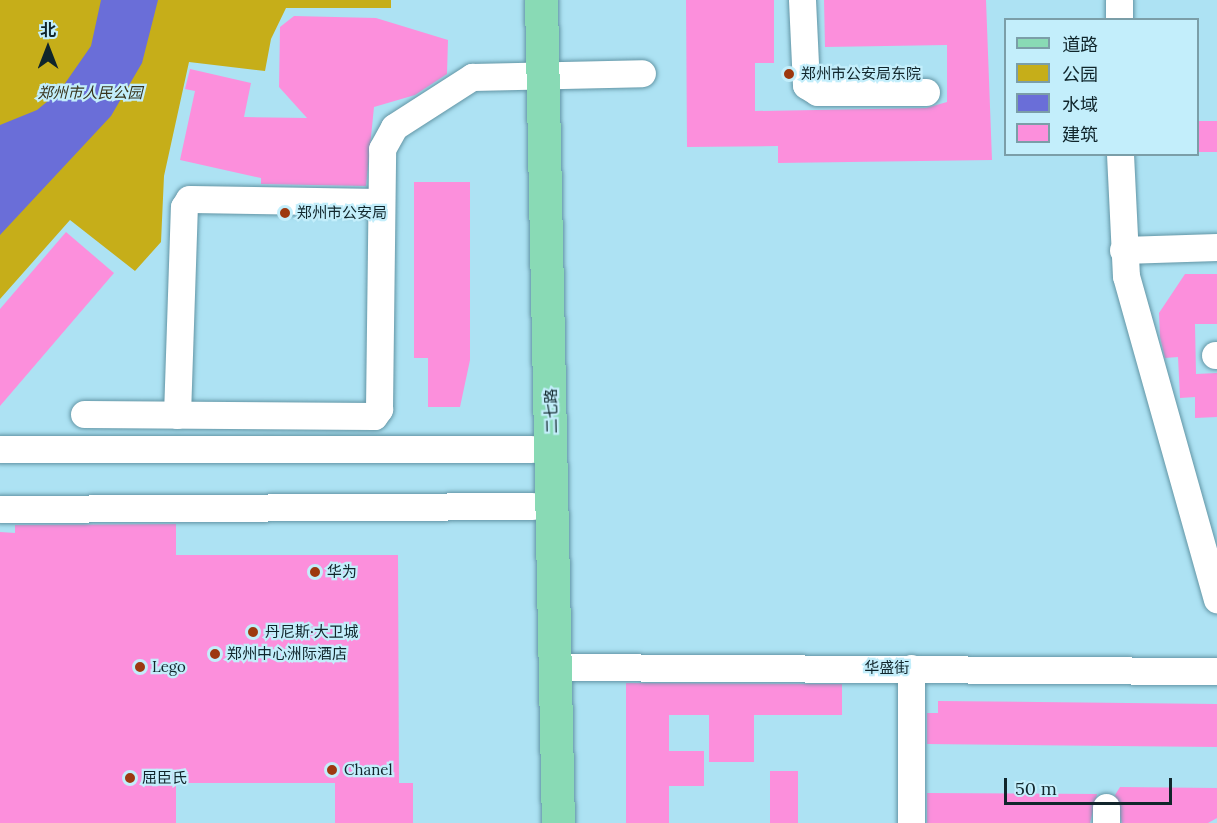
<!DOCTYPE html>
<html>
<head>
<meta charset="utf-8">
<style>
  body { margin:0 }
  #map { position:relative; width:1217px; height:823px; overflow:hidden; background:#ade2f3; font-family:Lora,"Noto Sans SC",serif }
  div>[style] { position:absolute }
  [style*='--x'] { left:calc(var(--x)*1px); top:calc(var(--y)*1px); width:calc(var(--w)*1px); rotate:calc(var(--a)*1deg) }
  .green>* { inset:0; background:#c6ae19 }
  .water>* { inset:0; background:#6a6ed8 }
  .building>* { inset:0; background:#fc8fdc }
  .roads { filter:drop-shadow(0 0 2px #6295a5) drop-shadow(0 0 2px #6295a5) }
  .minor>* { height:27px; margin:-13.5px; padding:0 13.5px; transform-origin:13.5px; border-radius:13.5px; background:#fff }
  .major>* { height:33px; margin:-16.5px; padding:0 16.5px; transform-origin:16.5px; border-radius:16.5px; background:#89dab5 }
  .dots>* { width:16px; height:16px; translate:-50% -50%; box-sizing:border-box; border:3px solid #c3eefb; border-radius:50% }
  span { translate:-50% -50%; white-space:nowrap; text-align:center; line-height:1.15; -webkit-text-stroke:4.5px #c3eefb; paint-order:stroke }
  .poi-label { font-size:15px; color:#10252b }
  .left { translate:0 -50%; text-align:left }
  .park-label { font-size:15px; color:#38341c; font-style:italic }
  .street-label { font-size:15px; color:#10252b }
  .legend { position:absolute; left:1004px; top:18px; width:195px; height:138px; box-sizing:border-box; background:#c3eefb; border:2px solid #7b9ea8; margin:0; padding:8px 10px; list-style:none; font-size:18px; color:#10252b }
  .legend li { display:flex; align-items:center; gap:12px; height:30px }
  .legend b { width:30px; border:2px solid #7b9ea8 }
  .north { position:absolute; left:18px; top:18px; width:60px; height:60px; -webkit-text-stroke:4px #c3eefb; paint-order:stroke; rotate:0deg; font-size:16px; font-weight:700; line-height:24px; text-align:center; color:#10252b }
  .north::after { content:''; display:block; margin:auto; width:21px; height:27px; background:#10252b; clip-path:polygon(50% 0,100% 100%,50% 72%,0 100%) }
  .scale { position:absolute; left:1004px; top:778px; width:168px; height:27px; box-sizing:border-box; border:3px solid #10252b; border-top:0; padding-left:8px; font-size:18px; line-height:21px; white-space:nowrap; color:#10252b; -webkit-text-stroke:4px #c3eefb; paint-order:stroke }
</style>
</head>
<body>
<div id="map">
  <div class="green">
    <div style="clip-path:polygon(0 0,391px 0,391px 8px,286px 8px,271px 39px,265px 71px,189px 62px,164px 176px,161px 242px,135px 271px,70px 220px,0 299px)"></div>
  </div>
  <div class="water">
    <div style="clip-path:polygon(101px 0,158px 0,142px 63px,111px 116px,0 235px,0 125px,37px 110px,59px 92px,91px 46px)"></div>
  </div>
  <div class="building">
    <div style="clip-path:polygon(686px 0,774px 0,774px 63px,755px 63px,755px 111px,926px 108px,947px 102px,947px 45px,825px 47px,824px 0,986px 0,992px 160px,778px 163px,778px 146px,687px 147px)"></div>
    <div style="clip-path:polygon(294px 16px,376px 18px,448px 40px,447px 74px,415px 95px,374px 107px,366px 186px,261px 184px,261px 178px,180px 160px,195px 91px,185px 89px,190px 69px,251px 83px,244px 117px,307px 118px,279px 87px,280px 27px)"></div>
    <div style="clip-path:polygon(1197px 121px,1217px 121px,1217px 152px,1197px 152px)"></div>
    <div style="clip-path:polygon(414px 182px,470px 182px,470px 360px,460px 407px,428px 407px,428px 358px,414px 358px)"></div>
    <div style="clip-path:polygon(66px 232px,114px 273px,0 406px,0 309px)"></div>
    <div style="clip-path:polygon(1185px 274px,1217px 274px,1217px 324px,1195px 324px,1196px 374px,1217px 373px,1217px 417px,1195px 418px,1195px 397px,1180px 398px,1178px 357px,1165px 358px,1160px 337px,1159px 313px)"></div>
    <div style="clip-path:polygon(176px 524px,176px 555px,398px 555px,399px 783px,413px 783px,413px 823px,335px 823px,335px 783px,176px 783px,176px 823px,0 823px,0 532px,15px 533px,15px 525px)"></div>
    <div style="clip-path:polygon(626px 683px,842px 684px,842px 715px,754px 715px,754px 762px,709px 762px,709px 715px,669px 715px,669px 751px,704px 751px,704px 786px,669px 786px,669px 823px,626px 823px)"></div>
    <div style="clip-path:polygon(938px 701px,1217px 704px,1217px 747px,927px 744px,927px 713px,938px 713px)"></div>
    <div style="clip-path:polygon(770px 771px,798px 771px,798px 823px,770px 823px)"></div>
    <div style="clip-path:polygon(1120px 787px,1217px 788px,1217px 818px,1208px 823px,1122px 823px,1115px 795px)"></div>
    <div style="clip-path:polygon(927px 793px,1097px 794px,1090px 823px,927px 823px)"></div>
  </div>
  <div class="roads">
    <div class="minor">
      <div style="--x:802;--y:0;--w:85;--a:87.3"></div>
      <div style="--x:806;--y:85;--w:13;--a:32"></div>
      <div style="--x:817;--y:92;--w:109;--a:0"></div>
      <div style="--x:1119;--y:0;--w:20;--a:90"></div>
      <div style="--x:1120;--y:154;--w:122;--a:87.2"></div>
      <div style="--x:1126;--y:276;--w:336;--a:74.3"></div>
      <div style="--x:1123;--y:250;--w:94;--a:-1.8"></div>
      <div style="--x:1215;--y:355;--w:2;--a:0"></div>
      <div style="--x:84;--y:414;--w:290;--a:0.4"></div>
      <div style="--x:374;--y:416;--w:9;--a:-54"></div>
      <div style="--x:379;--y:409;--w:260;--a:-89.3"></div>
      <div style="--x:382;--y:149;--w:25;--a:-61"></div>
      <div style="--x:394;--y:127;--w:93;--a:-32.7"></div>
      <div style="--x:472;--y:77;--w:170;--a:-1.3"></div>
      <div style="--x:177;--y:415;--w:208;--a:-88.1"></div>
      <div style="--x:184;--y:207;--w:9;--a:-58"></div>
      <div style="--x:189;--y:199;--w:192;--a:0.9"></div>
      <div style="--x:0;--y:449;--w:531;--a:0"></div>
      <div style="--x:0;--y:509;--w:532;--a:-0.32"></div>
      <div style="--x:557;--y:667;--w:660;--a:0.35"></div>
      <div style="--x:1106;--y:807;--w:16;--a:90"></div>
      <div style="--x:911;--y:823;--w:155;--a:-90"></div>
    </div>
    <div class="major">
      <div style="--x:541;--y:0;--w:823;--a:88.82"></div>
    </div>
  </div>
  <div class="dots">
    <div style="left:789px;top:74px;background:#9d380f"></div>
    <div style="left:285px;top:213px;background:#9d380f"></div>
    <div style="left:315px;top:572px;background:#9d380f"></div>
    <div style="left:253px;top:632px;background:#9d380f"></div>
    <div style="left:215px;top:654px;background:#9d380f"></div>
    <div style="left:140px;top:667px;background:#9d380f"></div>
    <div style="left:332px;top:770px;background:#9d380f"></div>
    <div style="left:130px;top:778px;background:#9d380f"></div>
  </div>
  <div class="poi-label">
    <span class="left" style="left:801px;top:74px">郑州市公安局东院</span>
    <span class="left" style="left:297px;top:213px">郑州市公安局</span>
    <span class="left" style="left:327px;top:572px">华为</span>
    <span class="left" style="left:265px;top:632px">丹尼斯·大卫城</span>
    <span class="left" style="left:227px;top:654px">郑州中心洲际酒店</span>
    <span class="left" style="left:152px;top:667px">Lego</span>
    <span class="left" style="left:344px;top:770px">Chanel</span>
    <span class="left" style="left:142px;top:778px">屈臣氏</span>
  </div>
  <div class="park-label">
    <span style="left:90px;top:93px">郑州市人民公园</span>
  </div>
  <div class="street-label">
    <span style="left:551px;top:411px;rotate:-91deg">二七路</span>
    <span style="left:887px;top:668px">华盛街</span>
  </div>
  <ul class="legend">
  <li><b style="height:8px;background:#89dab5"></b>道路</li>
  <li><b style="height:16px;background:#c6ae19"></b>公园</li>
  <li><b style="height:16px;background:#6a6ed8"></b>水域</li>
  <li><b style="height:16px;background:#fc8fdc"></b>建筑</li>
  </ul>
  <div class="north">北</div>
  <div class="scale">50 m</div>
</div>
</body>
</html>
